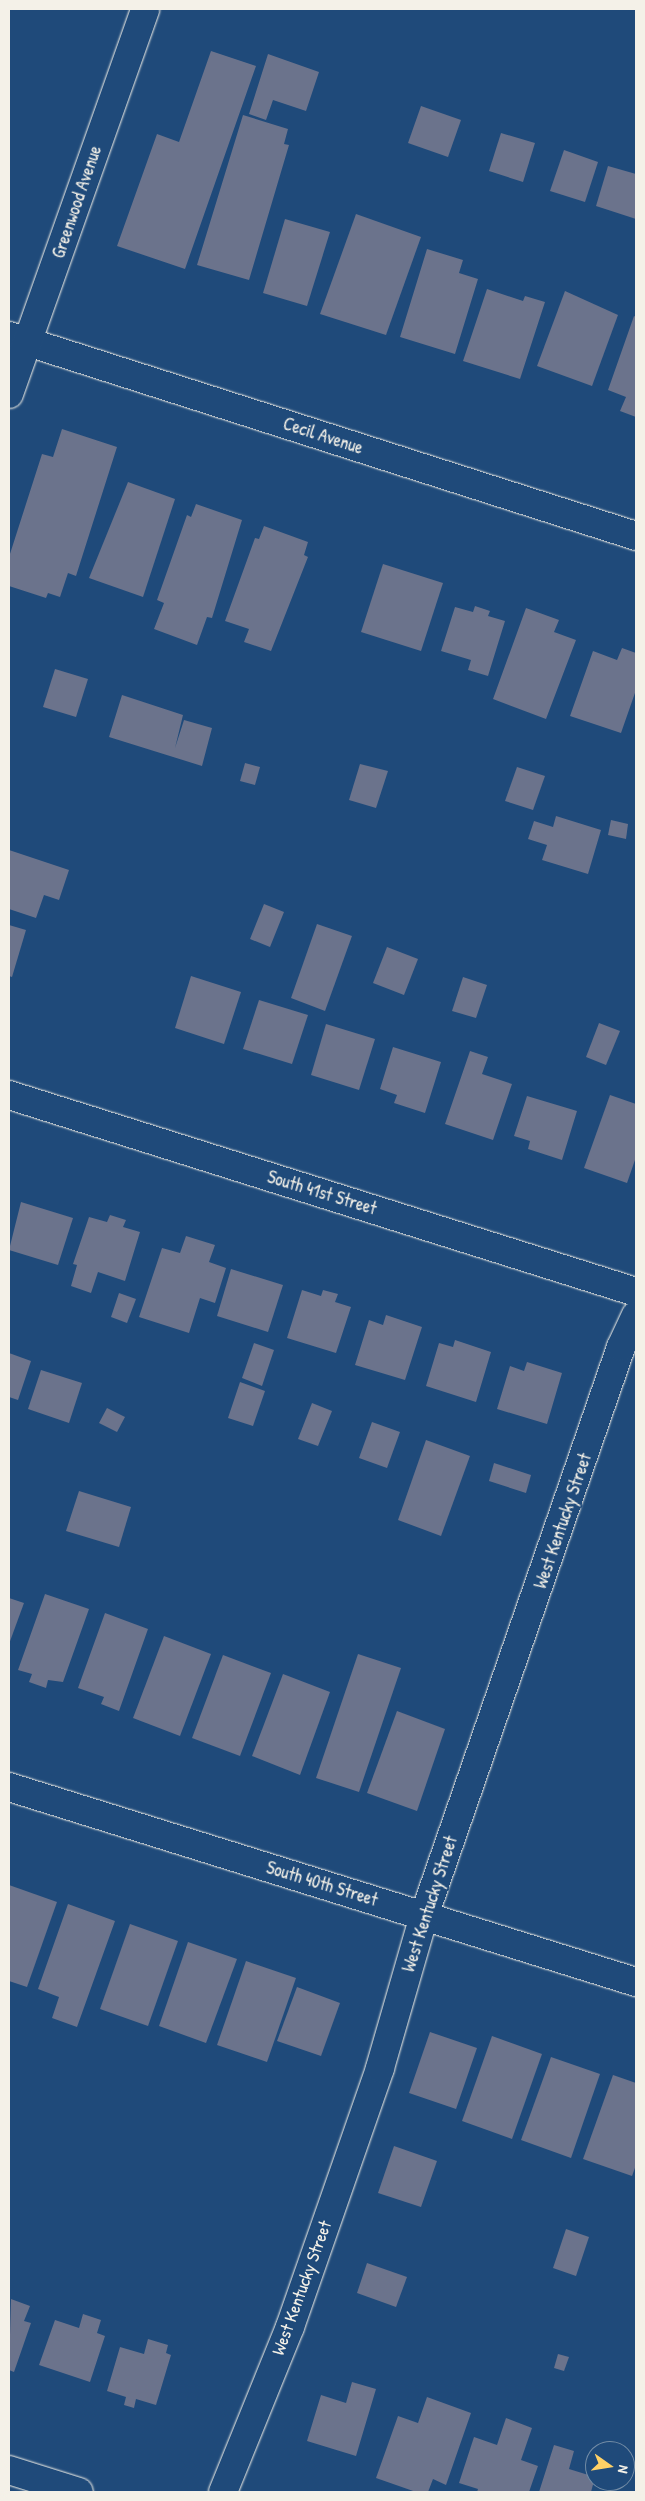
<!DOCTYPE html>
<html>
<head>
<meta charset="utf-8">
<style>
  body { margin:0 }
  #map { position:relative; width:645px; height:2501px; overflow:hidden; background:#1f4a7a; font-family:"Patrick Hand",sans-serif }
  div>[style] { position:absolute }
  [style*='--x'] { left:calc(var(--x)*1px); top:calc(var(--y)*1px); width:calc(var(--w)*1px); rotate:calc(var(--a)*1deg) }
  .building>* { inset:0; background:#6b738c }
  .roads { filter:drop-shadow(0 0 1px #f4f1e8) drop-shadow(0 0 1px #f4f1e8) }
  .minor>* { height:28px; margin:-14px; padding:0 14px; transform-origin:14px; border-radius:14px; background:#1f4a7a }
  span { translate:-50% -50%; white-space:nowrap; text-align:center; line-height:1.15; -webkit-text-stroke:4px #1f4a7a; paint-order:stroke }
  .street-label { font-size:18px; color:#f4f1e8 }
  .frame { position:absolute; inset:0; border:10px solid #f4f1e8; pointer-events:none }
  .north { position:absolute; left:585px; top:2441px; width:50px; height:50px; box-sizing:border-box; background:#1f4a7a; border:1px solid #748da6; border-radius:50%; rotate:103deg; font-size:14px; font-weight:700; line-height:20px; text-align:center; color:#f4f1e8 }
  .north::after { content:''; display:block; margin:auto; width:18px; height:22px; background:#ffd166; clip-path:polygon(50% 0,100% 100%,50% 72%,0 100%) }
</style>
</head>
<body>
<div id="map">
  <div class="building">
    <div style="clip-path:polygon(211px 51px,256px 66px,185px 269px,117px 246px,157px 134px,179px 142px)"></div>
    <div style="clip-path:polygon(268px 54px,319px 72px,306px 111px,273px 100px,266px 120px,249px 114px)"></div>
    <div style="clip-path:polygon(421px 106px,461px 120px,448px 157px,408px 143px)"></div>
    <div style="clip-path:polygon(243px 115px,288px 129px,284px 144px,289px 145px,249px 280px,197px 265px)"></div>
    <div style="clip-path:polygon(501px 133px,535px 143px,523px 182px,489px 171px)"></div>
    <div style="clip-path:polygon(564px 150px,598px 162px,585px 202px,550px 191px)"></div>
    <div style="clip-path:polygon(608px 166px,636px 174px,636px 219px,596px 206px)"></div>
    <div style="clip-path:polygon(356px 214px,421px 237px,386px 335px,320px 314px)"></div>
    <div style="clip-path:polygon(285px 219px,330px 232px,307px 306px,263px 293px)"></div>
    <div style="clip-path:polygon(427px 249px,463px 260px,459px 273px,478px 279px,455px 354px,400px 337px)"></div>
    <div style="clip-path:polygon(487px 289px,523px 301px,525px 296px,545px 302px,520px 379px,463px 361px)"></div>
    <div style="clip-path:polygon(565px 291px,618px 315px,592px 386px,537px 366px)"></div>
    <div style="clip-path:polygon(634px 316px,636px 317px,636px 417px,620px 411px,626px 397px,608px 390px)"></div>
    <div style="clip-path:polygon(62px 429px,117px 447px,76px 576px,68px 573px,60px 597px,48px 593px,46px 598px,9px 586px,9px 557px,42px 454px,53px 457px)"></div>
    <div style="clip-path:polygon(128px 482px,175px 499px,143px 597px,89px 578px)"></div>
    <div style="clip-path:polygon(196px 504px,242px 520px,212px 618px,207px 617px,197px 645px,154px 629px,164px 603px,157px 600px,187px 515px,191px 517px)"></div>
    <div style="clip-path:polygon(264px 526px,308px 542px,304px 555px,308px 557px,271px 651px,244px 642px,249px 629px,225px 621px,255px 538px,259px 539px)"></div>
    <div style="clip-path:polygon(383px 564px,443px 583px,421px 651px,361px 632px)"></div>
    <div style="clip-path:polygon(475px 606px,490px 611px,488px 616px,505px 621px,488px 676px,468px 670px,471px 660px,441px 651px,455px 607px,473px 612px)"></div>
    <div style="clip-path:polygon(526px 608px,559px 620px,554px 632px,576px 640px,546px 719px,493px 699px)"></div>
    <div style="clip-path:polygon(622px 648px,636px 653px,636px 690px,621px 733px,570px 716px,593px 651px,617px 660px)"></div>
    <div style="clip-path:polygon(55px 669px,88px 679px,76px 717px,43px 707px)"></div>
    <div style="clip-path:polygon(122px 695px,183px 715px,175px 748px,184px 720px,212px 728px,202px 766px,109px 737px)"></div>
    <div style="clip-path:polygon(245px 763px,260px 767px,255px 785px,240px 781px)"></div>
    <div style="clip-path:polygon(360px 764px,388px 771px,376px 808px,349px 800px)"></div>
    <div style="clip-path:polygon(517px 767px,545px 776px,533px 810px,505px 801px)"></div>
    <div style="clip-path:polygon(556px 816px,601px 830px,588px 874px,542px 860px,547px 845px,528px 839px,534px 821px,553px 827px)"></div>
    <div style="clip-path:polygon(611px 820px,628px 824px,626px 839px,608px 835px)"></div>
    <div style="clip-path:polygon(9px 850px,69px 870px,59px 900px,44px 895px,36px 918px,9px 909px)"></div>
    <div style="clip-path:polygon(264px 904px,284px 912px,270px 947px,250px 939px)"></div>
    <div style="clip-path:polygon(317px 924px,352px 936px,325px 1011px,291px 998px)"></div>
    <div style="clip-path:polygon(9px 925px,26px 930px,12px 977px,9px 976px)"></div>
    <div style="clip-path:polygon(387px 947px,418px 959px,404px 995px,373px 983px)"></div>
    <div style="clip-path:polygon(191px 976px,241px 992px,224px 1044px,175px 1028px)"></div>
    <div style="clip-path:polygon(463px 977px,487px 985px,476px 1018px,452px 1011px)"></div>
    <div style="clip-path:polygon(259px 1000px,308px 1015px,292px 1064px,243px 1049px)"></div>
    <div style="clip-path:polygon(599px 1023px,620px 1031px,606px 1065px,586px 1057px)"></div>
    <div style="clip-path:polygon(326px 1024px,375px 1039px,359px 1090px,311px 1075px)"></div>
    <div style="clip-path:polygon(393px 1047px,441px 1062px,425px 1113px,394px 1103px,397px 1095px,380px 1089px)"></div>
    <div style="clip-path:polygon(470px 1051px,488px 1057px,482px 1074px,512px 1084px,493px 1140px,445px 1124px)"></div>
    <div style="clip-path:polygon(610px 1095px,636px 1104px,636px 1157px,627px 1183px,584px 1168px)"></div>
    <div style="clip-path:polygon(527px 1096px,577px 1111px,562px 1160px,528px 1149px,530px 1141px,514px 1136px)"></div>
    <div style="clip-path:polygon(21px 1202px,73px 1218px,58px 1265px,9px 1250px)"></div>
    <div style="clip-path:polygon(110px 1215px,126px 1220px,123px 1227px,140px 1232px,125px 1281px,98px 1272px,91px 1293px,71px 1286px,77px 1265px,73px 1264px,89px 1217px,107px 1222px)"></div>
    <div style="clip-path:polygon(186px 1236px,215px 1245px,209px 1262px,226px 1268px,215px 1303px,200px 1298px,189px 1333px,139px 1317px,162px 1248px,180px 1253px)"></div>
    <div style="clip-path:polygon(231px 1269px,283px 1285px,268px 1332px,217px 1316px)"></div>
    <div style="clip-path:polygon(302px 1290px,321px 1296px,323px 1290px,338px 1294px,335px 1302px,351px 1307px,336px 1353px,287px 1338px)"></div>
    <div style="clip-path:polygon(119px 1293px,136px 1299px,127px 1323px,111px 1317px)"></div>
    <div style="clip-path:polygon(386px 1315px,422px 1327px,405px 1380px,355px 1365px,369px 1320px,383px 1325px)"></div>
    <div style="clip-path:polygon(455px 1340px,491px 1352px,476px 1402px,426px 1386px,439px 1343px,453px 1347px)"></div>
    <div style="clip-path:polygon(254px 1343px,274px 1350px,262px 1386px,242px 1378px)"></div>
    <div style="clip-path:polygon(9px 1353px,31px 1361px,18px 1400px,9px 1397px)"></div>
    <div style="clip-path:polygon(527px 1362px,562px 1373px,547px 1424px,497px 1409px,510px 1366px,524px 1371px)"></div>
    <div style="clip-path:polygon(41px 1370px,82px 1383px,69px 1423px,28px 1409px)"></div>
    <div style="clip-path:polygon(240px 1382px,265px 1391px,253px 1426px,228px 1418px)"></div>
    <div style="clip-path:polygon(312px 1403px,332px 1411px,318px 1446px,298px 1439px)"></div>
    <div style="clip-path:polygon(107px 1408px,125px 1417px,117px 1432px,99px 1423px)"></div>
    <div style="clip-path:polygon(372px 1422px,400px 1432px,387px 1468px,359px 1458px)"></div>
    <div style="clip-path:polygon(426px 1440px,470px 1456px,441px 1536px,398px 1520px)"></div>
    <div style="clip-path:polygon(494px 1463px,531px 1475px,526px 1493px,489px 1481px)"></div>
    <div style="clip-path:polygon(79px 1491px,131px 1507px,119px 1547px,66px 1531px)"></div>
    <div style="clip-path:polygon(45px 1594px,89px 1609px,63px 1682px,48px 1680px,46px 1688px,29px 1682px,32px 1674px,18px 1670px)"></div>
    <div style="clip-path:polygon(9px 1598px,24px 1603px,9px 1644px)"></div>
    <div style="clip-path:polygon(105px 1613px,148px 1629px,119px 1711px,101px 1704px,104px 1697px,78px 1688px)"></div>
    <div style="clip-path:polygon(164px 1636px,211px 1654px,180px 1736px,133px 1718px)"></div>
    <div style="clip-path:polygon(358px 1654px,401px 1668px,359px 1792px,316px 1778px)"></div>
    <div style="clip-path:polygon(223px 1655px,271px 1673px,240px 1756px,192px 1738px)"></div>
    <div style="clip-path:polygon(283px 1674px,330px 1692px,300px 1775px,252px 1756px)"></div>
    <div style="clip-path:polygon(397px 1711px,445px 1729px,417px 1811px,367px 1793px)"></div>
    <div style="clip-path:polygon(9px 1885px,57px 1902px,27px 1987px,9px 1981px)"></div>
    <div style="clip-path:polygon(68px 1904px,115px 1921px,77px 2027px,52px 2018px,59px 1997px,38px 1989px)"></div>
    <div style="clip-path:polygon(130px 1924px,178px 1941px,148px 2026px,100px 2009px)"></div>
    <div style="clip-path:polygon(188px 1942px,237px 1959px,206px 2043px,159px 2026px)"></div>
    <div style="clip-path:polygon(246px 1961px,296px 1978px,267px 2062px,217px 2045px)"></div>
    <div style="clip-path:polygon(297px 1987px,340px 2003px,321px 2056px,277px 2041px)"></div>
    <div style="clip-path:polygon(430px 2032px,477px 2048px,456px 2109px,409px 2093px)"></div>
    <div style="clip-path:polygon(492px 2036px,542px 2054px,512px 2139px,462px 2121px)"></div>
    <div style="clip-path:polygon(551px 2057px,600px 2074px,571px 2158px,521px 2140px)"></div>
    <div style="clip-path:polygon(613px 2075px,636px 2083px,636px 2165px,632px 2176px,583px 2159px)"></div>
    <div style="clip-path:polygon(394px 2146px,437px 2161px,421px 2207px,378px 2193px)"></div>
    <div style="clip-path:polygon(566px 2229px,589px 2237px,576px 2276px,553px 2268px)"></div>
    <div style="clip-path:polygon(367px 2263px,407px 2277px,396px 2307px,357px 2293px)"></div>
    <div style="clip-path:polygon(11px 2299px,30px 2306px,24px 2321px,31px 2323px,14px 2372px,9px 2370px)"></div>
    <div style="clip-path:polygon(83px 2314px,101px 2320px,97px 2333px,105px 2336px,90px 2382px,39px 2365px,55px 2320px,79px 2328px)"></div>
    <div style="clip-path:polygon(148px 2339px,168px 2345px,166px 2353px,171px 2355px,156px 2405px,136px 2399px,134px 2408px,124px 2405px,126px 2397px,107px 2391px,120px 2347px,144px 2354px)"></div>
    <div style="clip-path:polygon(558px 2354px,569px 2357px,564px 2371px,554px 2368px)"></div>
    <div style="clip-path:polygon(352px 2382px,376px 2389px,356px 2456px,307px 2441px,321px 2395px,346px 2403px)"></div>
    <div style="clip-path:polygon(427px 2397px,471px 2413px,446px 2485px,433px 2479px,428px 2492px,416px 2492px,376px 2478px,398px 2416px,418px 2423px)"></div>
    <div style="clip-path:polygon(506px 2418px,532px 2428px,521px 2460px,538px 2466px,529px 2492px,477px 2492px,478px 2489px,459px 2483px,474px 2437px,497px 2445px)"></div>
    <div style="clip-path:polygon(554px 2445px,574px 2451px,569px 2469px,595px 2477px,591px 2492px,539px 2492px)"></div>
  </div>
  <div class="roads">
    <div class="minor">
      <div style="--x:9;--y:336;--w:658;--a:17.69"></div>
      <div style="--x:9;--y:394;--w:408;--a:-70.5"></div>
      <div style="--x:9;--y:1095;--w:657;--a:17.44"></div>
      <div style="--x:9;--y:1787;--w:657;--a:17.28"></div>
      <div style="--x:9;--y:2470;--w:73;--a:17.4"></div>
      <div style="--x:223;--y:2492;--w:178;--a:-67.9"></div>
      <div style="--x:290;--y:2327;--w:274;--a:-70.8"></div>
      <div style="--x:380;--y:2068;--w:158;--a:-73.9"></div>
      <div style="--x:424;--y:1916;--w:602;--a:-70.9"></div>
      <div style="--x:621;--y:1347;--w:35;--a:-65"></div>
    </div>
  </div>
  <div class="street-label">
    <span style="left:77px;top:202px;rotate:-71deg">Greenwood Avenue</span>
    <span style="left:323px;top:436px;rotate:18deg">Cecil Avenue</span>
    <span style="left:322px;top:1193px;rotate:17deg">South 41st Street</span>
    <span style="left:563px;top:1521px;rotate:-71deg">West Kentucky Street</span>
    <span style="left:322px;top:1884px;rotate:17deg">South 40th Street</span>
    <span style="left:430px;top:1904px;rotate:-72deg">West Kentucky Street</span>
    <span style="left:302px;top:2288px;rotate:-70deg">West Kentucky Street</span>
  </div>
  <div class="frame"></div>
  <div class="north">N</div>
</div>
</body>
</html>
